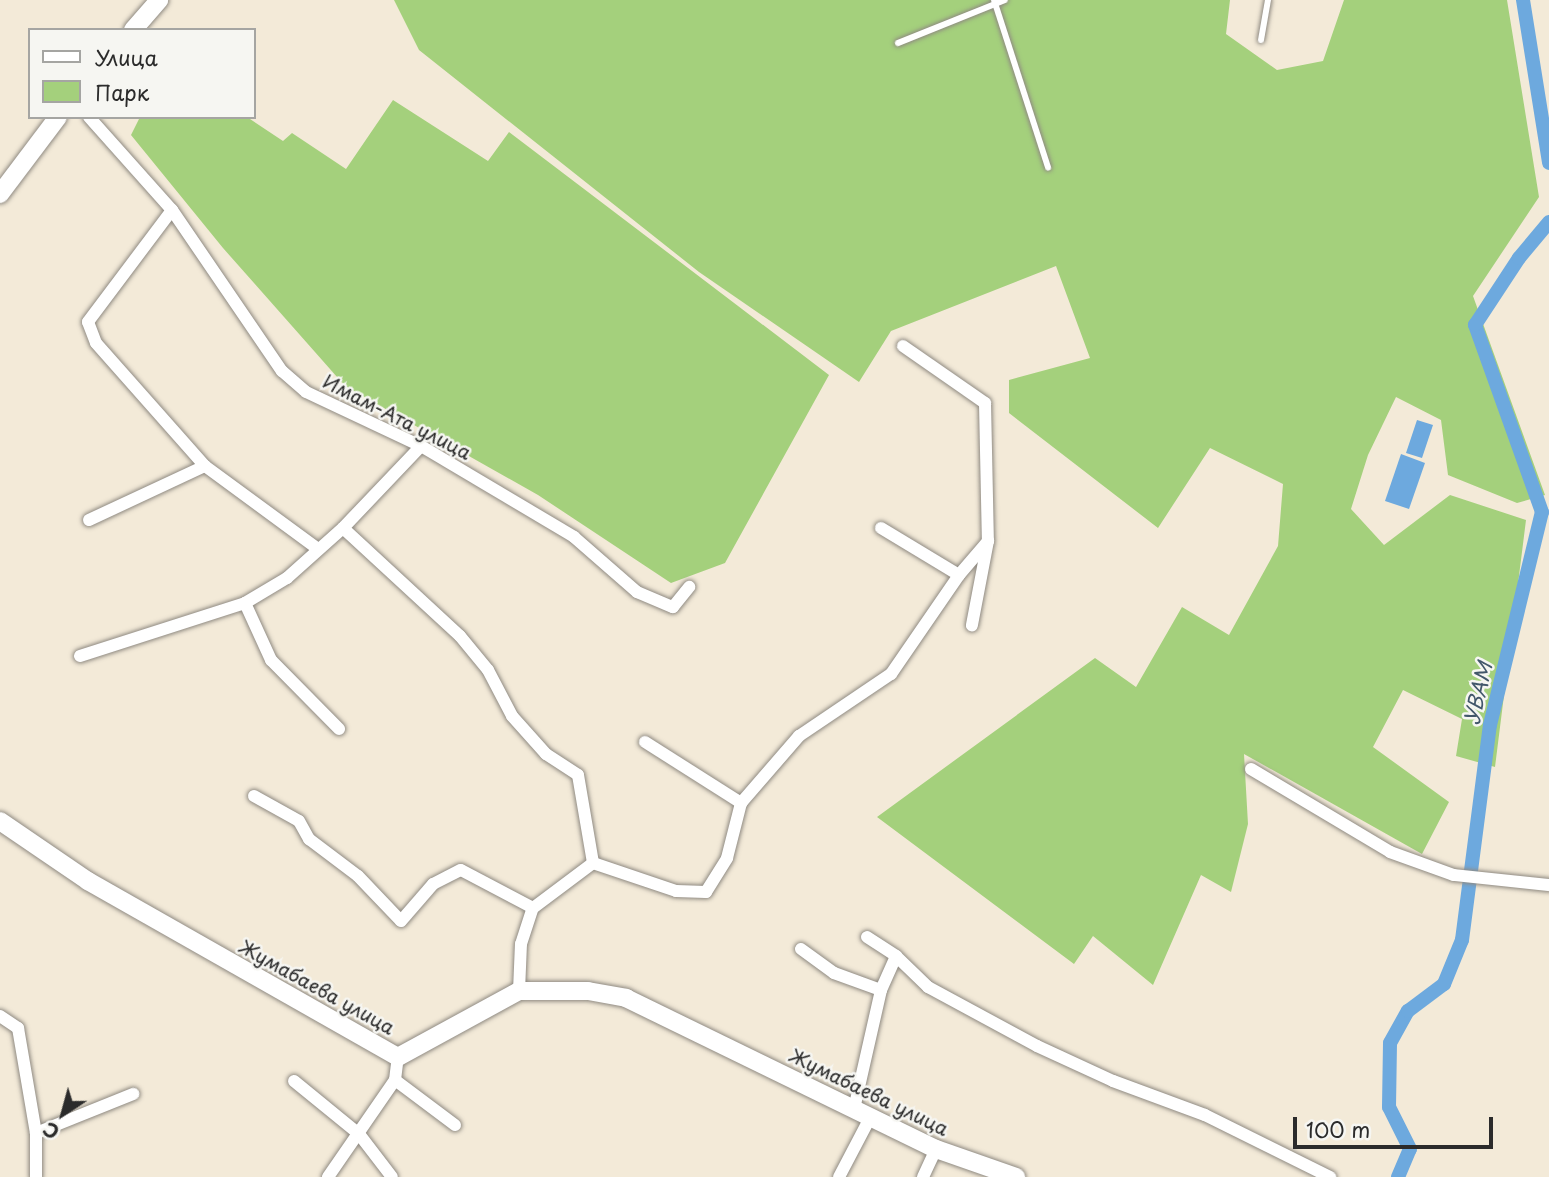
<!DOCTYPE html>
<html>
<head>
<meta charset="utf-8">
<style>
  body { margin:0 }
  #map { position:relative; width:1549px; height:1177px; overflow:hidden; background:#f3ead8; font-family:"Playpen Sans",sans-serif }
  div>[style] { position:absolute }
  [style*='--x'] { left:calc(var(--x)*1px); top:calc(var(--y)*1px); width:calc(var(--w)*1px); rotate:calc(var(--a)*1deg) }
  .green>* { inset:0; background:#a4d07c }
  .water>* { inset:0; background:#6da9de }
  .canal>* { height:14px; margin:-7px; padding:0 7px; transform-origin:7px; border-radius:7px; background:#6da9de }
  .roads { filter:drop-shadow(0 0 2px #8f8a82) drop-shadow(0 0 2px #8f8a82) }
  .lane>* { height:6px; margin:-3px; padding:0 3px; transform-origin:3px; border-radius:3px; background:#fff }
  .street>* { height:12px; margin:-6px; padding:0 6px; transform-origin:6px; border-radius:6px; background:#fff }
  .secondary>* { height:18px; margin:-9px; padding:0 9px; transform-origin:9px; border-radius:9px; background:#fff }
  span { translate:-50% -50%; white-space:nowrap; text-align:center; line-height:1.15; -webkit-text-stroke:5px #f6f6f2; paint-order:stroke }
  .street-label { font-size:19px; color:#2b2b2b }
  .water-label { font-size:21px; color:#42576a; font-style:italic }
  .legend { position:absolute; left:28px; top:28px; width:228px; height:91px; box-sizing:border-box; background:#f6f6f2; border:2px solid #a5a5a2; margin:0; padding:9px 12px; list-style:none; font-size:21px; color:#2b2b2b }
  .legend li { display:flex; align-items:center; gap:14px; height:35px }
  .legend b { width:35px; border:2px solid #a5a5a2 }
  .north { position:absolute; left:28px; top:1079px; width:70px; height:70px; -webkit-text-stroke:5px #f6f6f2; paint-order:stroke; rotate:216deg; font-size:19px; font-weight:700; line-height:28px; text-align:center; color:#2b2b2b }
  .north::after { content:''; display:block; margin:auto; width:24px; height:32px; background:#2b2b2b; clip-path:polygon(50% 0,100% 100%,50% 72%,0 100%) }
  .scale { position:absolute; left:1293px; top:1117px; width:200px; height:32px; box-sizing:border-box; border:4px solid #2b2b2b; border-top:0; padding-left:9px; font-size:21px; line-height:24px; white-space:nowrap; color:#2b2b2b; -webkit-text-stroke:5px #f6f6f2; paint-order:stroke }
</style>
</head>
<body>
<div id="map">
  <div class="green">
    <div style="clip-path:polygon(394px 0,1230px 0,1226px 34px,1277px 70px,1323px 61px,1344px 0,1507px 0,1539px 197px,1473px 296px,1545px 495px,1517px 503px,1448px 475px,1441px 420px,1396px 397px,1368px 455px,1351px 509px,1384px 545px,1450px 495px,1526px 520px,1495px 767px,1456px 756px,1462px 719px,1403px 690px,1373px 747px,1449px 802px,1422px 854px,1244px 754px,1248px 824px,1231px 892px,1201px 875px,1153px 985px,1093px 936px,1074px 964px,877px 817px,1095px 658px,1136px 687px,1182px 607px,1229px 635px,1278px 546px,1283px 484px,1210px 448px,1158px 528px,1009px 413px,1009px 380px,1090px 358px,1056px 266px,891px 331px,859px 382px,699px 272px,419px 50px)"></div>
    <div style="clip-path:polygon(393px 100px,488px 161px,509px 132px,829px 375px,725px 563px,671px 583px,538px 495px,345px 386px,223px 248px,131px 135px,140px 117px,247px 117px,283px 141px,292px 133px,346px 169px)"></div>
  </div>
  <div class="water">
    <div style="clip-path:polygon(1417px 420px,1433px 425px,1422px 458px,1406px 453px)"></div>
    <div style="clip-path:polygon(1401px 454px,1425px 463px,1409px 509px,1385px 501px)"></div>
  </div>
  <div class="canal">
    <div style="--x:1523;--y:0;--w:165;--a:80.9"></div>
    <div style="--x:1398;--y:1177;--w:30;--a:-67"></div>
    <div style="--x:1410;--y:1149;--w:47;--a:-116.6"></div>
    <div style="--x:1389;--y:1107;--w:64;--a:-89.1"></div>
    <div style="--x:1390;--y:1043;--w:37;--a:-61"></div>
    <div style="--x:1408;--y:1011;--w:45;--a:-36.9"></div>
    <div style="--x:1444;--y:984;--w:48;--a:-67.8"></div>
    <div style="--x:1462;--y:940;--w:217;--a:-82.6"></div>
    <div style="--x:1490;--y:725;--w:219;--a:-76.3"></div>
    <div style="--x:1542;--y:512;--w:199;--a:-109.7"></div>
    <div style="--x:1475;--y:325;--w:80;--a:-56.7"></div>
    <div style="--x:1519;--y:258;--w:47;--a:-50.2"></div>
  </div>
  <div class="roads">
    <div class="lane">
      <div style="--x:994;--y:0;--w:176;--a:72.1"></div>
      <div style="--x:1261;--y:40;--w:41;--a:-80.1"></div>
      <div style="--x:898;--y:43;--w:115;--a:-21.9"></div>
    </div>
    <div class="street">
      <div style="--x:89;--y:117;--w:125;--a:48.3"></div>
      <div style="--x:172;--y:210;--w:195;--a:55.7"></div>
      <div style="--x:282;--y:371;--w:32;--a:41"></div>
      <div style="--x:306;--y:392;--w:127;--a:25.2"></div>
      <div style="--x:421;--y:446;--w:178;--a:30.7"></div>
      <div style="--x:574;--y:537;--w:84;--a:41.1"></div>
      <div style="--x:637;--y:592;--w:39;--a:23"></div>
      <div style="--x:673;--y:607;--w:26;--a:-51"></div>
      <div style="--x:172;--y:210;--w:140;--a:126.9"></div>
      <div style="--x:88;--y:322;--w:22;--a:69"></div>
      <div style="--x:96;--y:343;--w:164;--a:48.5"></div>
      <div style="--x:205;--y:466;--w:140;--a:36.3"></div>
      <div style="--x:903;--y:346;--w:100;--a:34.8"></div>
      <div style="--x:985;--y:403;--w:138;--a:88.8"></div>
      <div style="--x:988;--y:541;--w:86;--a:100.8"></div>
      <div style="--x:89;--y:520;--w:128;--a:-25"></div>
      <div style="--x:343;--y:528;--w:159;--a:42.7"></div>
      <div style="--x:460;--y:636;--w:44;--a:50.5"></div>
      <div style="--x:488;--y:670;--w:52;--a:62.4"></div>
      <div style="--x:512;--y:716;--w:51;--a:48.2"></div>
      <div style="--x:546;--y:754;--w:38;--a:33"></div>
      <div style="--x:578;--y:775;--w:89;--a:80.3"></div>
      <div style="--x:881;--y:528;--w:91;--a:31.1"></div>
      <div style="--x:245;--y:603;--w:63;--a:65.5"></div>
      <div style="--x:271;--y:660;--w:97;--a:45.4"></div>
      <div style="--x:80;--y:656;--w:173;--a:-17.8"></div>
      <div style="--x:245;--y:603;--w:49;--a:-30.8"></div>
      <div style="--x:287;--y:578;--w:75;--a:-41.8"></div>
      <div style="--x:343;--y:528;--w:113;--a:-46.4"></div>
      <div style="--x:645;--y:742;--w:114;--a:32.4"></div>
      <div style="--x:1251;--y:769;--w:162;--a:30.8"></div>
      <div style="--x:1390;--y:852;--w:68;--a:19.8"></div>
      <div style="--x:1454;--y:875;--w:96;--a:6"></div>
      <div style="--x:254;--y:796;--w:51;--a:29.1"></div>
      <div style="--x:299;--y:821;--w:21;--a:61"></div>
      <div style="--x:309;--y:839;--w:61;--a:37.1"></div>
      <div style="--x:358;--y:876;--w:62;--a:46.3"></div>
      <div style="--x:401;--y:921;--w:49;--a:-49.1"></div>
      <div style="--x:433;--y:884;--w:31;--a:-27"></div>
      <div style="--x:461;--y:870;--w:81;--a:27.8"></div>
      <div style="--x:867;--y:937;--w:35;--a:33"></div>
      <div style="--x:896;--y:956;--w:45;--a:44.1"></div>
      <div style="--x:928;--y:987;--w:124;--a:28.4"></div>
      <div style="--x:1037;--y:1046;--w:84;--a:24.7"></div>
      <div style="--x:1113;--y:1081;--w:98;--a:20.3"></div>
      <div style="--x:1205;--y:1115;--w:140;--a:26.4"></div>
      <div style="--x:801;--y:949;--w:41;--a:36"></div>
      <div style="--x:834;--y:973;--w:50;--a:19.9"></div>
      <div style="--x:519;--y:991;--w:47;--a:-87.6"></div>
      <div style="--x:521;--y:944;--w:38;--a:-72"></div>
      <div style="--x:533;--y:908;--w:75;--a:-36.9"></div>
      <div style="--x:593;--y:863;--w:88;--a:18.6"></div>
      <div style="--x:676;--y:891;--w:30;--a:2"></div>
      <div style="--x:706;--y:892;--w:40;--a:-58"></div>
      <div style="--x:727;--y:858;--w:57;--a:-75.7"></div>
      <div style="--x:741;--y:803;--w:89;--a:-49.1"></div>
      <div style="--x:799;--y:736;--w:111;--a:-34"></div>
      <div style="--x:891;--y:674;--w:120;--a:-55.5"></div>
      <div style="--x:959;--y:575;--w:45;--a:-49.5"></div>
      <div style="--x:0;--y:1016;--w:22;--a:34"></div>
      <div style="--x:18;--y:1028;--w:107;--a:80.3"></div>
      <div style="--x:36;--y:1133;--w:44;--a:90"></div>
      <div style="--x:395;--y:1080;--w:75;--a:36.9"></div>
      <div style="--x:294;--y:1081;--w:84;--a:39.2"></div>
      <div style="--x:359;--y:1134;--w:54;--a:52.5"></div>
      <div style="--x:854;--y:1109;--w:122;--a:-77.2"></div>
      <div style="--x:881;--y:990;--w:37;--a:-66"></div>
      <div style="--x:36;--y:1133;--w:105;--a:-21.9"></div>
      <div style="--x:328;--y:1177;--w:118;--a:-55.4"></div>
      <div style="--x:395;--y:1080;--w:23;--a:-83"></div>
      <div style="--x:839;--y:1177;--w:69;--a:-62.3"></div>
      <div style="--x:923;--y:1177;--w:31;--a:-65"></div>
    </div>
    <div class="secondary">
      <div style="--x:133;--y:30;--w:40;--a:-49"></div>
      <div style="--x:0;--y:194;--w:96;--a:-53"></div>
      <div style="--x:0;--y:821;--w:107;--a:34.3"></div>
      <div style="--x:88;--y:881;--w:356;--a:29.6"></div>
      <div style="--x:398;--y:1057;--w:138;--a:-28.6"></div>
      <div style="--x:519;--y:991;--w:69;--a:0"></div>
      <div style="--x:588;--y:991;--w:39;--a:10"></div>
      <div style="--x:626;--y:998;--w:345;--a:26"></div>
      <div style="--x:936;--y:1149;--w:85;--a:19.3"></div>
    </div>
  </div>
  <div class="street-label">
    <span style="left:397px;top:417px;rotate:27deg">Имам-Ата улица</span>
    <span style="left:317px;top:987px;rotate:29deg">Жумабаева улица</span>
    <span style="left:869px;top:1092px;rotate:26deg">Жумабаева улица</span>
  </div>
  <div class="water-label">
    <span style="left:1477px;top:693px;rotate:-77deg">УВАМ</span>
  </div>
  <ul class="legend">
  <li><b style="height:9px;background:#fff"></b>Улица</li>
  <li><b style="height:19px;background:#a4d07c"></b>Парк</li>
  </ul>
  <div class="north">С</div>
  <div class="scale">100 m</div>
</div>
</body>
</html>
